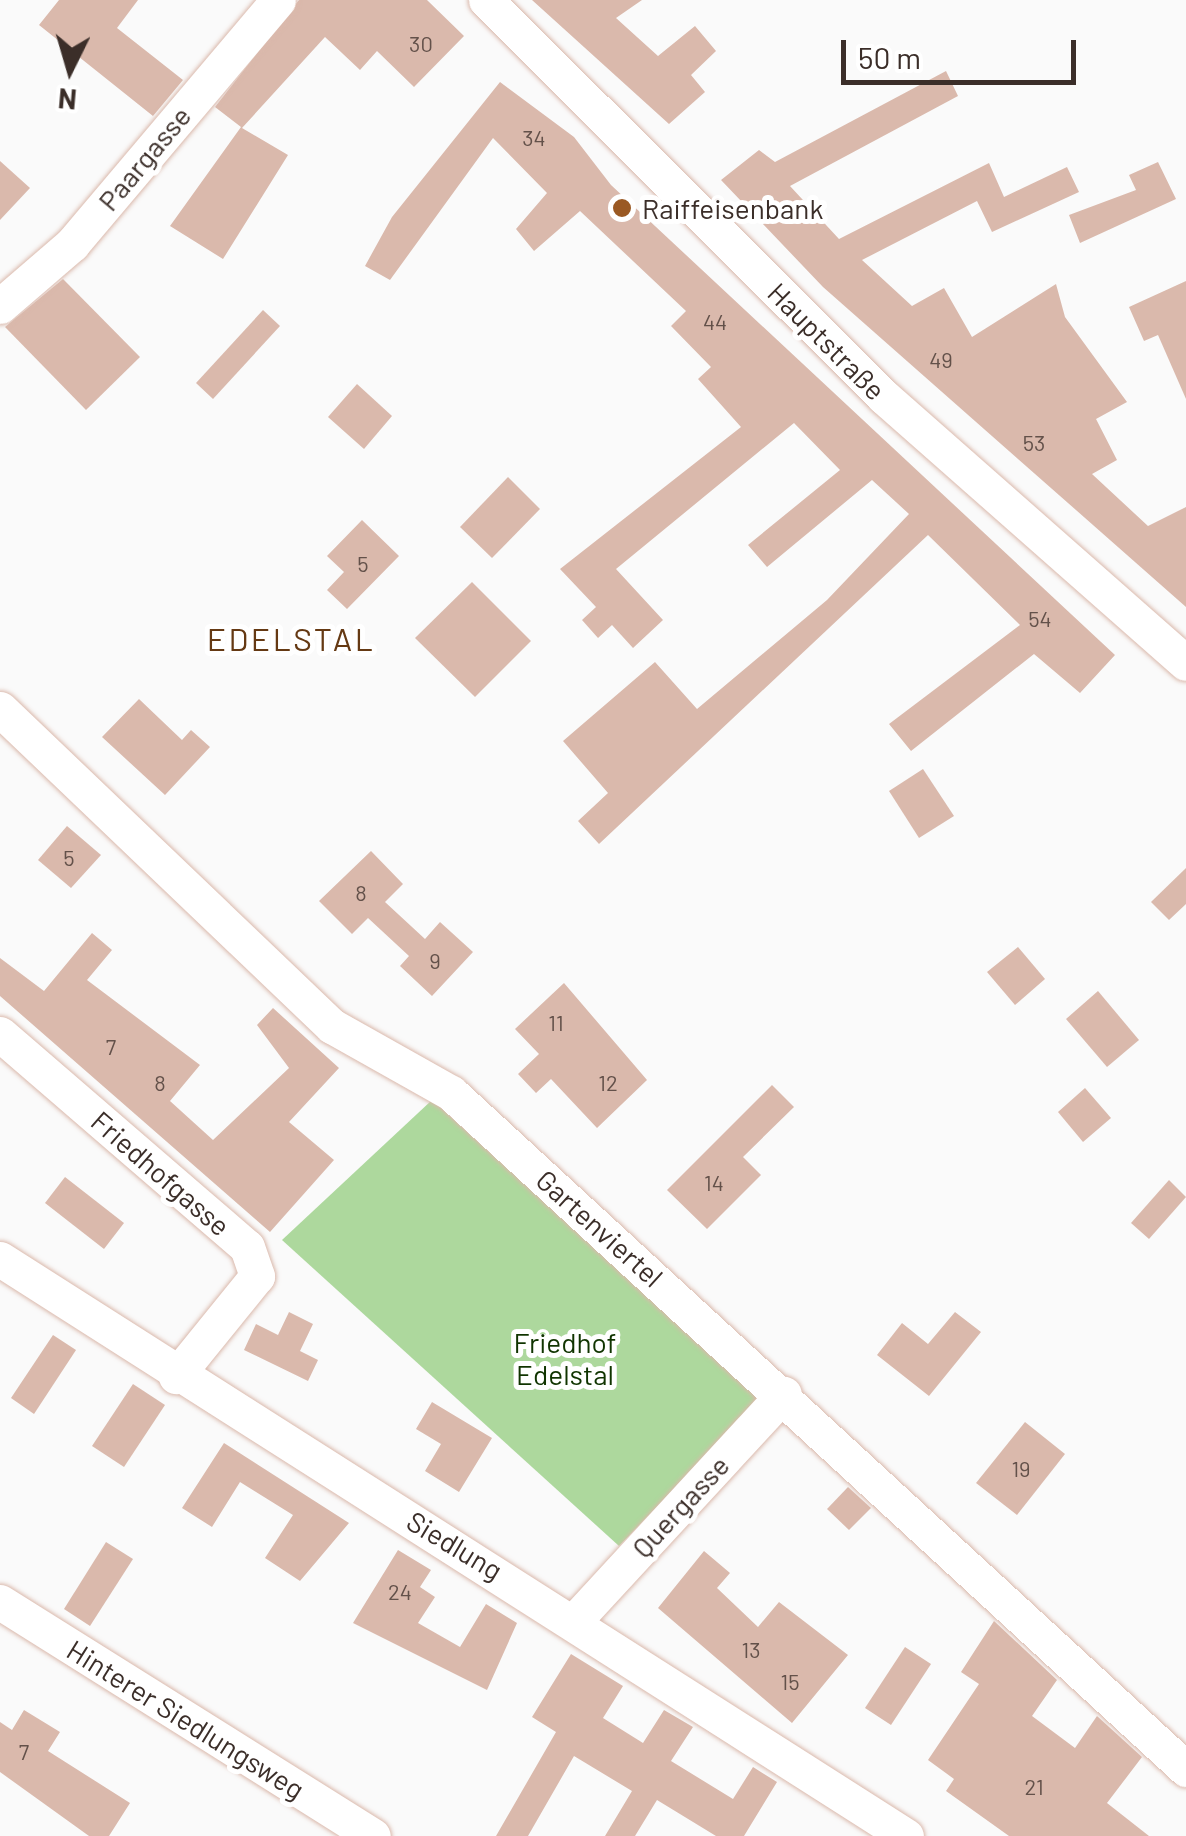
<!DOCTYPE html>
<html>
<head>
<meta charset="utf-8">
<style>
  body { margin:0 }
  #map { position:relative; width:1186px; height:1836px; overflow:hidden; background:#fafafa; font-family:Barlow,sans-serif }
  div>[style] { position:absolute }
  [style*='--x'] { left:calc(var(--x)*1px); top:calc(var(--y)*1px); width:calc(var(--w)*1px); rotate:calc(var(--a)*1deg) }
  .green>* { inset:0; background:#add89d }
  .building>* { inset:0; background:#dab9ac }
  .roads { filter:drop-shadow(0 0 2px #dab9ac) drop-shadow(0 0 2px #dab9ac) }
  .street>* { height:35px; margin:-17.5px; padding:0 17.5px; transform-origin:17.5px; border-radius:17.5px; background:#fff }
  .dots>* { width:28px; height:28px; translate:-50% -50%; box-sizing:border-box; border:5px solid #fff; border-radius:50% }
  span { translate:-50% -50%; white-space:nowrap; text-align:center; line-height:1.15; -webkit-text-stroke:10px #fff; paint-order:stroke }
  .number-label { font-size:22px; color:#63514a }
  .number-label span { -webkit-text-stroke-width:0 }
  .street-label { font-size:28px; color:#3b2e29 }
  .poi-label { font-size:28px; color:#3b2e29 }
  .left { translate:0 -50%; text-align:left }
  .park-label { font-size:28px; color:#103400 }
  .quarter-label { font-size:32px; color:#653913; letter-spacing:2.5px }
  .north { position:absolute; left:20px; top:20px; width:100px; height:100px; -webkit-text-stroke:8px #fff; paint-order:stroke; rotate:185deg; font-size:28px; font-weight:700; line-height:40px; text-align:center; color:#3b2e29 }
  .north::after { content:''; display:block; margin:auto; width:35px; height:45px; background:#3b2e29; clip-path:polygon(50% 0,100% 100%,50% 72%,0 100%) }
  .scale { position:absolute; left:841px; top:40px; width:235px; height:45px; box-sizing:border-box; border:5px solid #3b2e29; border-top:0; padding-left:12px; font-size:30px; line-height:35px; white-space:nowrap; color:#3b2e29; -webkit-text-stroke:8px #fff; paint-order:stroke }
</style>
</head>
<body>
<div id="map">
  <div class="green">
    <div style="clip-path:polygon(432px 1100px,761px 1399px,619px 1546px,282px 1240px)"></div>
  </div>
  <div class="building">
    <div style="clip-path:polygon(59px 0,138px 0,117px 28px,183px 80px,153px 116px,39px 25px)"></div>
    <div style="clip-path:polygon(299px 0,427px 0,464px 36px,414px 87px,377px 51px,360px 70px,325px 37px,242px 128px,288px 155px,223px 259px,170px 226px,241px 127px,215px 107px)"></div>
    <div style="clip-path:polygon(532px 0,642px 0,616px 18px,658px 56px,695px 26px,716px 51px,691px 75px,705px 92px,669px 124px)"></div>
    <div style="clip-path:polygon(946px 71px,958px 96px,790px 186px,839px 239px,989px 163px,1004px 197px,1067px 167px,1079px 192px,992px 232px,977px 201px,862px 260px,912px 306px,944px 288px,972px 337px,1056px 284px,1065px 317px,1127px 402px,1096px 419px,1117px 460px,1092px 474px,1148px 526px,1186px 507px,1186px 607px,823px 287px,721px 180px,759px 150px,775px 162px)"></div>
    <div style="clip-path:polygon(500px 82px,574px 137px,611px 185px,1115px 655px,1080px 693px,1034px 654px,911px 751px,889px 724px,1020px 625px,928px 535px,599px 844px,578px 821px,608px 793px,563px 741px,655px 662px,697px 709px,827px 600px,909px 514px,872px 480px,767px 567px,748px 545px,840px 470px,794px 423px,616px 569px,663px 620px,633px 648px,612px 625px,598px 638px,582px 620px,596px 607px,560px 569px,741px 427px,698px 379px,711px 367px,671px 326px,686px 311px,580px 211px,534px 251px,516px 229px,547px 193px,493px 138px,390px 280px,365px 266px,392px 217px)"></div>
    <div style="clip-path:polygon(0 161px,30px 188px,0 220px)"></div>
    <div style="clip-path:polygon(1158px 162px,1176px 199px,1080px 243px,1069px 215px,1136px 190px,1129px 175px)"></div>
    <div style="clip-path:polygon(63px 279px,140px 357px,86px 410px,5px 327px)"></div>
    <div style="clip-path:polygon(1186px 281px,1186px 399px,1158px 335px,1144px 341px,1129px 307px)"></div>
    <div style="clip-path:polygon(263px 310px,280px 326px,213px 399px,196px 383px)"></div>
    <div style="clip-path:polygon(357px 384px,392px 416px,364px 449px,328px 417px)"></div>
    <div style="clip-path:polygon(508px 477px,540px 509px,492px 558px,460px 527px)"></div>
    <div style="clip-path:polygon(362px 520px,399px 556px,347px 609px,327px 590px,344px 572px,327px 556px)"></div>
    <div style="clip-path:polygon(472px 582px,531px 641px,475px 697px,415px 638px)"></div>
    <div style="clip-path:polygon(139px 699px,182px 740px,191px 730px,210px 747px,165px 795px,102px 737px)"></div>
    <div style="clip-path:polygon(923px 769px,954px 816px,919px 838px,889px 791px)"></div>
    <div style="clip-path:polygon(67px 826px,101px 855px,71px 888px,38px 860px)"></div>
    <div style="clip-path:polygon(371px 851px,403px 884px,385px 902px,425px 939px,440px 922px,473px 952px,432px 996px,400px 966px,409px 956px,368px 918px,352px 934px,319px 901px)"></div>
    <div style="clip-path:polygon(1186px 868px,1186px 904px,1169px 920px,1151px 902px)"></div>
    <div style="clip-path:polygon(92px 933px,112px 950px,87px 980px,200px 1065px,170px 1101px,213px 1140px,289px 1068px,257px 1025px,273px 1008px,339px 1068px,289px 1122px,334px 1160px,270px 1232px,0 996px,0 958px,44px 991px)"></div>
    <div style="clip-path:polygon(1018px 947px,1045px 979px,1015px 1005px,987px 972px)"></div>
    <div style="clip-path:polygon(564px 983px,647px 1080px,597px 1128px,551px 1079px,536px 1093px,518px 1074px,539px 1054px,515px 1029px)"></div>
    <div style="clip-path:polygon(1098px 991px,1139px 1040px,1107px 1067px,1066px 1019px)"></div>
    <div style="clip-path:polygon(772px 1085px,794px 1107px,743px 1157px,761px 1175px,707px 1229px,667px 1190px)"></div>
    <div style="clip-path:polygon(1085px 1088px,1111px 1118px,1083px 1142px,1058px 1112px)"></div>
    <div style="clip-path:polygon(65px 1177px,124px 1223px,104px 1249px,45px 1203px)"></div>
    <div style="clip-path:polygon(1169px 1180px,1186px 1197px,1149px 1239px,1131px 1223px)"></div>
    <div style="clip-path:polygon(289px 1312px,313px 1324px,300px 1351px,318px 1360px,308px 1381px,244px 1350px,256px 1324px,278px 1335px)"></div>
    <div style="clip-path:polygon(955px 1312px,981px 1332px,929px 1396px,877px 1355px,902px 1323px,928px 1344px)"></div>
    <div style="clip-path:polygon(53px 1335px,76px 1350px,34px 1414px,11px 1398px)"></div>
    <div style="clip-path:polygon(133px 1384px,165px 1405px,124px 1467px,92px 1446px)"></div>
    <div style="clip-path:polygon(432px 1402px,492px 1438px,459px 1492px,425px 1471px,441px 1444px,416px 1429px)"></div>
    <div style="clip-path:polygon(1025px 1422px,1065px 1454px,1017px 1515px,976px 1483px)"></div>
    <div style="clip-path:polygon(224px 1443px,349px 1523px,300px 1581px,265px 1558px,293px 1515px,240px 1482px,212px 1527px,182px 1508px)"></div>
    <div style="clip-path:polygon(848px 1487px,871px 1508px,849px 1530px,827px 1509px)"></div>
    <div style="clip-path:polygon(106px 1542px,133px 1559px,90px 1626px,64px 1609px)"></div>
    <div style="clip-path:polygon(398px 1550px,431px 1570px,420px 1587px,435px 1597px,418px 1623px,460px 1647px,486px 1604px,517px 1623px,487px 1690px,353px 1623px)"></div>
    <div style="clip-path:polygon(704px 1551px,730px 1573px,717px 1588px,758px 1627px,779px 1602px,848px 1655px,792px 1723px,658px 1608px)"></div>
    <div style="clip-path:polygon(994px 1621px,1057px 1680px,1032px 1716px,1075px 1748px,1097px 1716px,1142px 1757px,1107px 1803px,1149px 1836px,1009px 1836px,946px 1791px,954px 1779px,928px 1760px,979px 1684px,961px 1672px)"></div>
    <div style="clip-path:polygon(905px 1647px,931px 1664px,891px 1725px,865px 1708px)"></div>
    <div style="clip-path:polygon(571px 1654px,623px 1686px,603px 1718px,643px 1743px,664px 1710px,693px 1727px,671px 1761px,733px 1799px,753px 1767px,777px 1782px,744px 1836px,716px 1836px,657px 1800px,635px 1836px,605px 1836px,632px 1791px,574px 1756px,528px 1836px,496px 1836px,556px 1732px,532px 1717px)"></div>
    <div style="clip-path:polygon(24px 1710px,60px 1732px,48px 1751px,130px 1803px,109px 1836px,89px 1836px,0 1772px,0 1722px,12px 1730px)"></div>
  </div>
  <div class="roads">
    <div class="street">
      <div style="--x:486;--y:0;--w:562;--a:44.93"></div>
      <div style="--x:884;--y:397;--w:402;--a:41.4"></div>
      <div style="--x:0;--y:306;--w:95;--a:-40.7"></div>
      <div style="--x:72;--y:244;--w:319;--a:-49.8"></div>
      <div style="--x:0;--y:709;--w:459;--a:43.7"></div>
      <div style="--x:332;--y:1026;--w:137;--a:29.4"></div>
      <div style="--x:451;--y:1093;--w:999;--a:42.61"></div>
      <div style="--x:0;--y:1034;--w:326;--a:40.8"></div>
      <div style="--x:247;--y:1247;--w:31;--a:71"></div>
      <div style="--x:257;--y:1276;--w:129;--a:129"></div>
      <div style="--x:0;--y:1259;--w:1074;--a:32.49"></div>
      <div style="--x:0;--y:1602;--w:440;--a:32.1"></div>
      <div style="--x:577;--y:1618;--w:305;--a:-47.3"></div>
    </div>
  </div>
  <div class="dots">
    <div style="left:622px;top:208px;background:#9a5923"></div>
  </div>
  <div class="number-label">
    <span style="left:421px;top:44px">30</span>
    <span style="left:534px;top:138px">34</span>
    <span style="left:715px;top:322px">44</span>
    <span style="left:941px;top:360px">49</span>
    <span style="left:1034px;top:443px">53</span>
    <span style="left:363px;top:564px">5</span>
    <span style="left:1040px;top:619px">54</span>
    <span style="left:69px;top:858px">5</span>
    <span style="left:361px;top:893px">8</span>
    <span style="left:435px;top:961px">9</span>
    <span style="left:556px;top:1023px">11</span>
    <span style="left:111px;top:1047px">7</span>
    <span style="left:160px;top:1083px">8</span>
    <span style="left:608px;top:1083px">12</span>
    <span style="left:714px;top:1183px">14</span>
    <span style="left:1021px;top:1469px">19</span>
    <span style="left:400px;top:1592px">24</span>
    <span style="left:751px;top:1650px">13</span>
    <span style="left:790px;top:1682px">15</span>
    <span style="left:24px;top:1752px">7</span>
    <span style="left:1034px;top:1787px">21</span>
  </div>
  <div class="street-label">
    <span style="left:144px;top:158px;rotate:-50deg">Paargasse</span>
    <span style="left:827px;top:341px;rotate:45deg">Hauptstraße</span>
    <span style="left:161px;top:1173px;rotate:41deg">Friedhofgasse</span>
    <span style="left:600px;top:1228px;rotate:42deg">Gartenviertel</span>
    <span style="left:680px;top:1506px;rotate:-47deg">Quergasse</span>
    <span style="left:455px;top:1545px;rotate:31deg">Siedlung</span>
    <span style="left:186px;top:1719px;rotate:32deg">Hinterer Siedlungsweg</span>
  </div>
  <div class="poi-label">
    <span class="left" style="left:642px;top:208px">Raiffeisenbank</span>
  </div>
  <div class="park-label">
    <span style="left:565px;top:1358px">Friedhof<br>Edelstal</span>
  </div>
  <div class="quarter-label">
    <span style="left:291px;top:638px">EDELSTAL</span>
  </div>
  <div class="north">N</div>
  <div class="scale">50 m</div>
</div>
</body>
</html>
